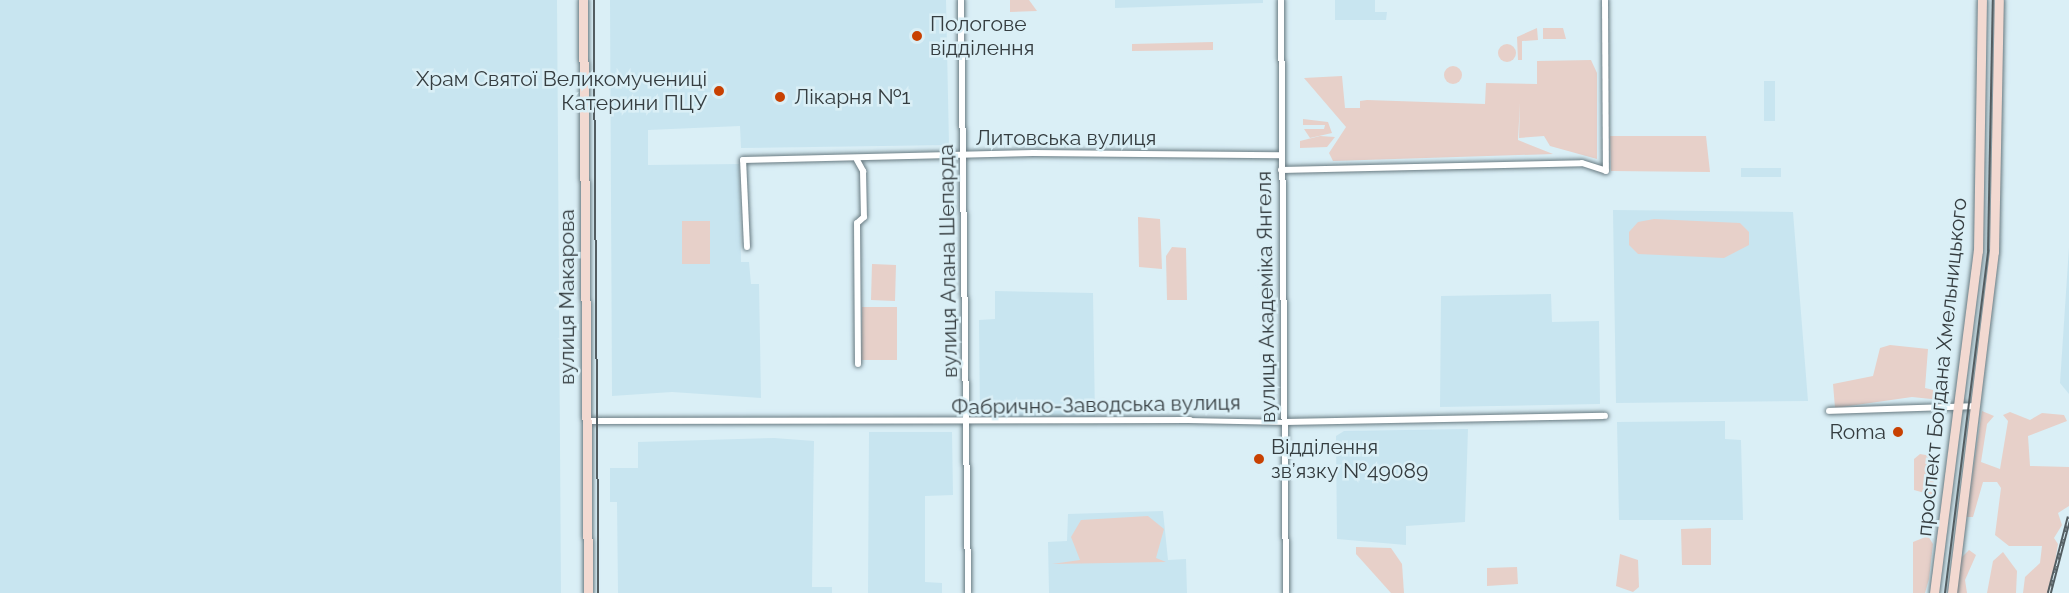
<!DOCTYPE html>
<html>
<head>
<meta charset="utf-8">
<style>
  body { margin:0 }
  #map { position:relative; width:2069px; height:593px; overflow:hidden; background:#daeff6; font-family:Raleway,sans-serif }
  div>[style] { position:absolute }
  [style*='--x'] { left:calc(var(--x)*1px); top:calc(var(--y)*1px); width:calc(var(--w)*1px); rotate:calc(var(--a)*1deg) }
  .built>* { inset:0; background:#c8e5f0 }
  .green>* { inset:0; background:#e7d0c9 }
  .round { border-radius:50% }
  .roads { filter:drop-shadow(0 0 2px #687a81) drop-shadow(0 0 2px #687a81) }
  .pedestrian>* { height:4.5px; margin:-2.25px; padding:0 2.25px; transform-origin:2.25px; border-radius:2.25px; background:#fff }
  .minor>* { height:6px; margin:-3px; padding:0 3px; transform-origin:3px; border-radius:3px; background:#fff }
  .secondary>* { height:9px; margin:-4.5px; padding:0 4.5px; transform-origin:4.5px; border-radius:4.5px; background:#f2d9d1 }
  .tram>* { height:1.5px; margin:-0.75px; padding:0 0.75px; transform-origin:0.75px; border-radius:0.75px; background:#535d61 }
  .rail>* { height:4.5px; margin-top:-2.25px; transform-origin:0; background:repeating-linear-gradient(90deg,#daeff6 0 7px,#535d61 0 14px); box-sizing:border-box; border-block:2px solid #535d61 }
  .dots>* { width:16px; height:16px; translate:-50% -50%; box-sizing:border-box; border:3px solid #daeff6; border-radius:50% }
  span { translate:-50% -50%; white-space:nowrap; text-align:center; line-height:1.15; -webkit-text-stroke:5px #daeff6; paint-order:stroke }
  .poi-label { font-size:21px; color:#353d40 }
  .left { translate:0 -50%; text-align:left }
  .right { translate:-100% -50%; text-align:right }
  .street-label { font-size:21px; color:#353d40 }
</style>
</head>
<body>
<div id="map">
  <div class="built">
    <div style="clip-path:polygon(0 0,557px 0,561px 593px,0 593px)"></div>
    <div style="clip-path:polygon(610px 0,946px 0,949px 145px,741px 148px,740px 126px,648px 130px,648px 165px,739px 164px,741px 262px,749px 262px,751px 284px,759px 284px,761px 398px,672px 392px,612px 396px)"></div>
    <div style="clip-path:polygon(1115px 0,1263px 0,1263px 3px,1115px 8px)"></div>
    <div style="clip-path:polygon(1335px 0,1375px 0,1375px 12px,1387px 12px,1386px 20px,1335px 20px)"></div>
    <div style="clip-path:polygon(1764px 81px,1775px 81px,1775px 121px,1764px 121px)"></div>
    <div style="clip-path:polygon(1741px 168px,1781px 168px,1781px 177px,1741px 177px)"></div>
    <div style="clip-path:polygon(1613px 210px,1793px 212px,1808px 401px,1616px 403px)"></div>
    <div style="clip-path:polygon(2069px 247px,2069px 394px,2060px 383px)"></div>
    <div style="clip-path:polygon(995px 291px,1093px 293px,1095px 417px,980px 419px,979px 320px,995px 319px)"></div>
    <div style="clip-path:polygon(1551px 294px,1552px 322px,1599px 321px,1600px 404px,1440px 407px,1441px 296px)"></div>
    <div style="clip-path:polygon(1725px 421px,1725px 439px,1741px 440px,1743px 520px,1619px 520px,1617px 422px)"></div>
    <div style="clip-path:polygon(1468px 429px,1465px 522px,1406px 526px,1406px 545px,1337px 539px,1336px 436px,1344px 431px)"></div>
    <div style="clip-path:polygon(869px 432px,952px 432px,953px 495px,925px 496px,925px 582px,942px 583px,942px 593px,868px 593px)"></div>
    <div style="clip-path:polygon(774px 438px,814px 441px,812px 587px,832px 587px,832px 593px,618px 593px,617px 502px,610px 502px,610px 468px,638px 468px,638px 442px)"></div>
    <div style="clip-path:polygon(1163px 511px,1168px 560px,1186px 559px,1187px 593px,1049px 593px,1048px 542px,1067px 541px,1068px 514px)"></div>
  </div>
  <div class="green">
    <div style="clip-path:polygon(1010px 0,1029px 0,1037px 11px,1010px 12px)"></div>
    <div style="clip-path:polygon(1537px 28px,1538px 40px,1522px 41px,1522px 60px,1518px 60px,1517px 37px)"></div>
    <div style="clip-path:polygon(1543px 28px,1563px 28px,1566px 39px,1543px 39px)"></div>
    <div style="clip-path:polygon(1213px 42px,1213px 50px,1132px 51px,1132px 44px)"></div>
    <div class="round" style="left:1498px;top:44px;width:18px;height:18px"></div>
    <div style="clip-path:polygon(1591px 60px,1597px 73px,1597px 159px,1550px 146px,1544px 136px,1519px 138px,1520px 103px,1518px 140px,1553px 154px,1333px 161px,1329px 153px,1346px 127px,1304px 78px,1342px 76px,1345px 108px,1360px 108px,1360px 101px,1367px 100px,1485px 104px,1486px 83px,1537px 84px,1537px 61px)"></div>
    <div class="round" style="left:1444px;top:66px;width:18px;height:18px"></div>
    <div style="clip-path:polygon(1303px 119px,1328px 122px,1332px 133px,1310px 138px,1304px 129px,1324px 129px,1325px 125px,1303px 125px)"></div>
    <div style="clip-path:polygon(1320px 136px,1335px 137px,1327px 147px,1300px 148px,1300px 141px)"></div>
    <div style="clip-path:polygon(1610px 136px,1706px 136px,1710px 172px,1611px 171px)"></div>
    <div style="clip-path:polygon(1138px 217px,1160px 219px,1162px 269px,1139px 267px)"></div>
    <div style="clip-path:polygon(1654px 219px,1740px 223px,1749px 232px,1749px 245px,1724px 258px,1638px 254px,1629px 245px,1629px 232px,1638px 222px)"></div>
    <div style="clip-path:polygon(682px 221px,710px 221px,710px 264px,682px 264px)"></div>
    <div style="clip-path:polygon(1172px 247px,1186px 248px,1187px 300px,1167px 300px,1166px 256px)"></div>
    <div style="clip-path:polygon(872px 264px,896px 265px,895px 301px,871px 300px)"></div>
    <div style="clip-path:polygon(862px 307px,897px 307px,897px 360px,861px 360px)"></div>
    <div style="clip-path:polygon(1890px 345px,1928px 349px,1925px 388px,1942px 392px,1941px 400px,1912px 397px,1835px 408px,1833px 384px,1873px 376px,1880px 348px)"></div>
    <div style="clip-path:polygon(1982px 411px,1994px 416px,1987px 424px,1981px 462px,2000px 469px,2008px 421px,2003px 415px,2010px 412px,2030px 420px,2042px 413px,2064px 415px,2067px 421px,2028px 436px,2030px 466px,2069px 467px,2069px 506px,2058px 513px,2062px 525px,2054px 538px,2058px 544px,2050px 593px,2023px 593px,2025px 577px,2040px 563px,2042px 546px,2009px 546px,1995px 535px,2001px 488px,1997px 482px,1983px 482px,1973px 517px,1966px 517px)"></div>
    <div style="clip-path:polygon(1920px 454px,1937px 457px,1932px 495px,1914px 490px,1914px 459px)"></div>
    <div style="clip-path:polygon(1148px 516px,1164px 529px,1156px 558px,1166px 562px,1052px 564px,1080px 560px,1071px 537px,1081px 520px)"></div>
    <div style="clip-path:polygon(1711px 528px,1711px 565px,1682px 565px,1681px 529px)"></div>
    <div style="clip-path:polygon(1928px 536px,1933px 544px,1929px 579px,1925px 593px,1913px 593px,1913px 542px)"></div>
    <div style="clip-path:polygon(1356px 547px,1391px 548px,1402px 564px,1404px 593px,1391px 593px,1356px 554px)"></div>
    <div style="clip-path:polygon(1969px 550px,1976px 555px,1965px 580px,1967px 593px,1956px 593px,1959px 560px)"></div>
    <div style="clip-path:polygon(2003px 552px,2017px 571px,2016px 593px,1987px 593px,1993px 561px)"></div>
    <div style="clip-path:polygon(1620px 554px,1638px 560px,1639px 587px,1633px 592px,1616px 586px)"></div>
    <div style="clip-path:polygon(1517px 567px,1518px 584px,1487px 586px,1487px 568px)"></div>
  </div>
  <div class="roads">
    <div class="pedestrian">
      <div style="--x:1190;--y:420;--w:95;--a:1.2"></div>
    </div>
    <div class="minor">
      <div style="--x:961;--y:0;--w:593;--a:89.32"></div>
      <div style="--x:1281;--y:0;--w:593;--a:89.52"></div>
      <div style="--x:1605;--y:0;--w:171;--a:89.7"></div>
      <div style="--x:857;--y:160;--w:13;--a:61"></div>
      <div style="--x:863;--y:171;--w:46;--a:88.8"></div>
      <div style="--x:864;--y:217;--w:9;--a:139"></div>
      <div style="--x:857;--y:223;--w:141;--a:89.6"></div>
      <div style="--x:1281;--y:170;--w:301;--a:-1.3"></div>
      <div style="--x:1582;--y:163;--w:25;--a:18"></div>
      <div style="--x:747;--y:247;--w:87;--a:-92.6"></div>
      <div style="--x:743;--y:160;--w:290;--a:-1.4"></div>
      <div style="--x:1033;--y:153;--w:248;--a:0.5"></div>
      <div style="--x:1829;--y:411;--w:147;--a:-1.9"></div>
      <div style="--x:586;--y:421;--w:604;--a:-0.09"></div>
      <div style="--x:1285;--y:422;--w:320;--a:-1.1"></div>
    </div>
    <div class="secondary">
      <div style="--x:583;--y:0;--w:593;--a:89.52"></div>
      <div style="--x:1934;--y:593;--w:345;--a:-82.7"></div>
      <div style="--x:1978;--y:251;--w:251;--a:-89.1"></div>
      <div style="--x:1952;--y:593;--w:344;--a:-83"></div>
      <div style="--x:1994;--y:252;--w:252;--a:-88.9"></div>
    </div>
  </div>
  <div class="tram">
    <div style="--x:594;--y:0;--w:593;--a:89.52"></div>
    <div style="--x:1945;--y:593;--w:345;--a:-82.8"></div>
    <div style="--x:1988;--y:251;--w:251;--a:-88.9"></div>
  </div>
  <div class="rail">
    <div style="--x:2049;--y:593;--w:79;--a:-75.3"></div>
  </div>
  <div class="dots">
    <div style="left:917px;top:36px;background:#c84102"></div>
    <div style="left:719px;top:91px;background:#c84102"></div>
    <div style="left:780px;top:97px;background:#c84102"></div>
    <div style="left:1898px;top:432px;background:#c84102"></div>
    <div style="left:1259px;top:459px;background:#c84102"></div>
  </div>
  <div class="poi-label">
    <span class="left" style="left:930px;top:36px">Пологове<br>відділення</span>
    <span class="right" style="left:707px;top:91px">Храм Святої Великомучениці<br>Катерини ПЦУ</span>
    <span class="left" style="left:794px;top:97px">Лікарня №1</span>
    <span class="right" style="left:1886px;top:432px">Roma</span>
    <span class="left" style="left:1271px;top:459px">Відділення<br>зв’язку №49089</span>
  </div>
  <div class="street-label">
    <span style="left:1066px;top:138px">Литовська вулиця</span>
    <span style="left:948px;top:261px;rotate:-91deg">вулиця Алана Шепарда</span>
    <span style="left:567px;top:297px;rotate:-90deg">вулиця Макарова</span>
    <span style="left:1266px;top:297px;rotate:-91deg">вулиця Академіка Янгеля</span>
    <span style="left:1942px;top:367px;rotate:-84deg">проспект Богдана Хмельницького</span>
    <span style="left:1096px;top:405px;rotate:-1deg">Фабрично-Заводська вулиця</span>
  </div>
</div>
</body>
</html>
